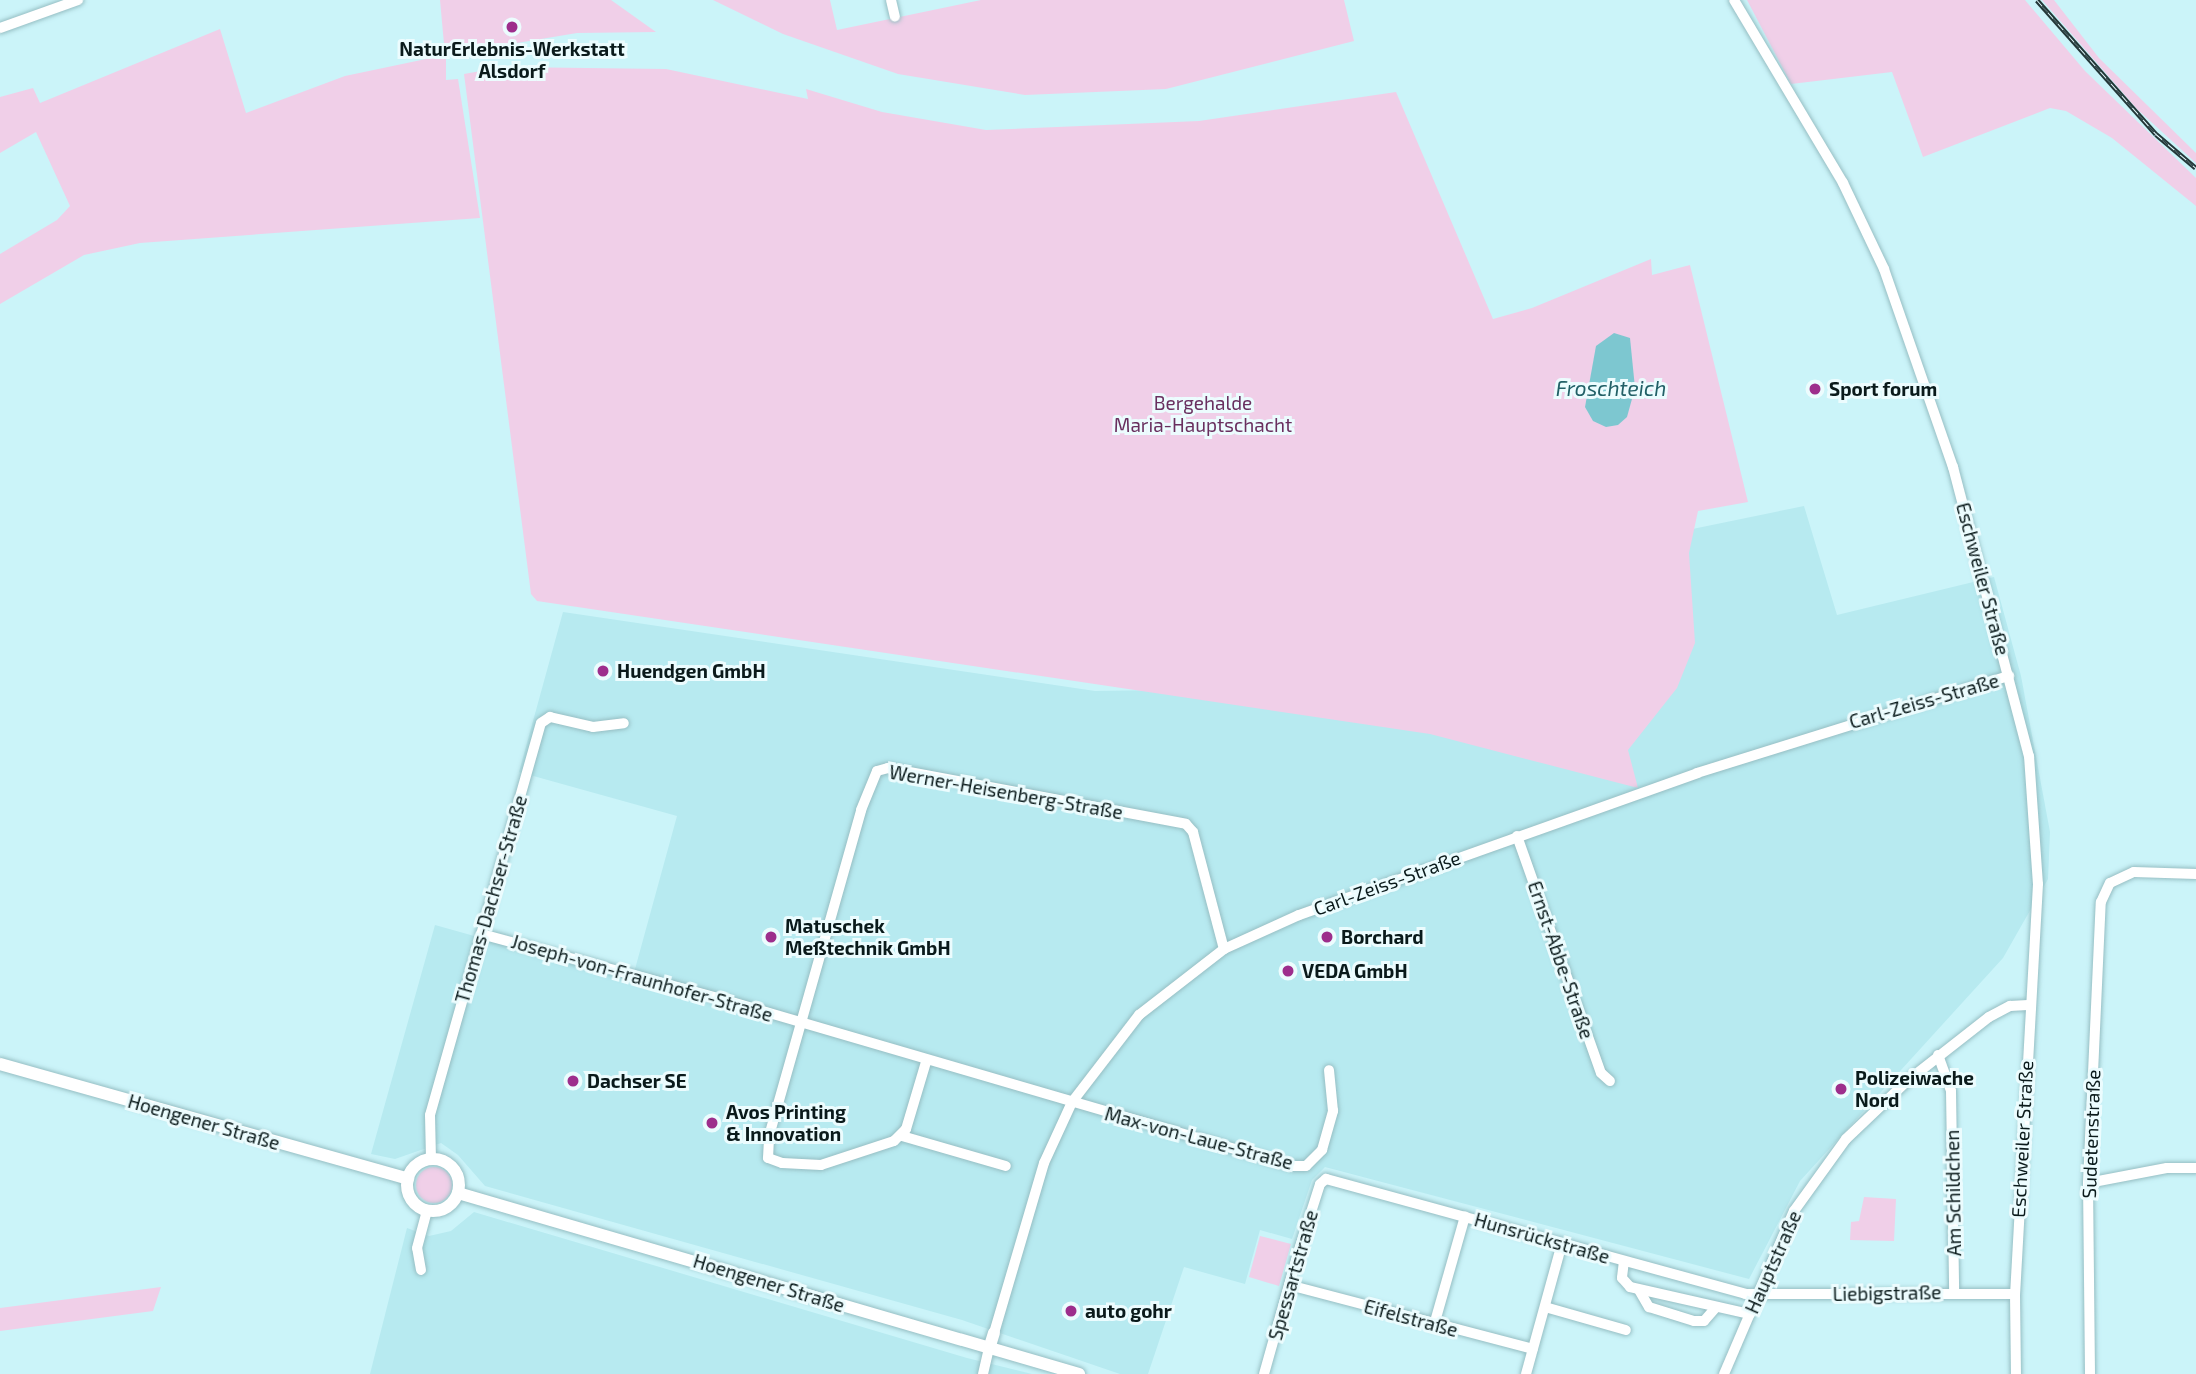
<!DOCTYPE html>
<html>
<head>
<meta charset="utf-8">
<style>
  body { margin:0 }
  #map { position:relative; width:2196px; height:1374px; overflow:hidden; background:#cbf4f9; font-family:"Exo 2",sans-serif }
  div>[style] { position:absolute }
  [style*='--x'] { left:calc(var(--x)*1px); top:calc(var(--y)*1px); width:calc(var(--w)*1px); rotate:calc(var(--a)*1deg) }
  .built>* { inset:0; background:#b7eaf0 }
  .green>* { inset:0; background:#f0cfe8 }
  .round { border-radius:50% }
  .water>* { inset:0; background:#7dc7d0 }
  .roads { filter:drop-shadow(0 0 2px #96bec3) drop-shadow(0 0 2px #96bec3) }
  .minor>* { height:10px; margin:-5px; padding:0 5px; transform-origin:5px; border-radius:5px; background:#fff }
  .major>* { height:12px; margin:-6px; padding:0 6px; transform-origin:6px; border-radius:6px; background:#fff }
  .major>.ring { margin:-6px; padding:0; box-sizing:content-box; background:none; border:12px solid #fff; border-radius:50% }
  .rail>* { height:5px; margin-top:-2.5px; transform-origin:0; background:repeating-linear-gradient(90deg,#ecfcfe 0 8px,#233738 0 16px); box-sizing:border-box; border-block:2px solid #233738 }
  .dots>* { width:19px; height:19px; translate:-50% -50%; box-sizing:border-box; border:4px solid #ecfcfe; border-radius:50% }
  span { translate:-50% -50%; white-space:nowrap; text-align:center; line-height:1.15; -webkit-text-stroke:6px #ecfcfe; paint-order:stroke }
  .poi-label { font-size:19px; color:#0a1a1b; font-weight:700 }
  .left { translate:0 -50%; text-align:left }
  .park-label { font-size:19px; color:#692f5f }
  .street-label { font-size:19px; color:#0a1a1b }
  .water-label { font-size:21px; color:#226067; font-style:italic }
</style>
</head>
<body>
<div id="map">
  <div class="built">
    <div style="clip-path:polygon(1804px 506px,1837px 615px,1994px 577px,2021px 676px,2050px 832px,2048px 879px,2003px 958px,1800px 1181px,1749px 1279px,1325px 1167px,1312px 1180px,1292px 1239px,1260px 1230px,1245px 1284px,1184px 1267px,1148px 1374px,1120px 1374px,962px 1320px,485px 1186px,458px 1155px,441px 1143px,395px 1159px,371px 1154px,435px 925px,632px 980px,677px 816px,519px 772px,563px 612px,1095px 691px,1162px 690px,1673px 533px)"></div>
    <div style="clip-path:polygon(474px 1212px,967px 1358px,1032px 1374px,370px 1374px,407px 1228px,429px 1236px,451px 1231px)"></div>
  </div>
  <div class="green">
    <div style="clip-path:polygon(440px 0,611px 0,656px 32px,577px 33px,446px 55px,446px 80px,458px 79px,480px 218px,140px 243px,84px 255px,0 304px,0 254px,57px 220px,70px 206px,36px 132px,0 153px,0 97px,33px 88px,40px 103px,220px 29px,246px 113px,345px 76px,445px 55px)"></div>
    <div style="clip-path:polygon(713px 0,830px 0,837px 30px,981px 0,1344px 0,1354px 41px,1166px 89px,1025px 95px,898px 74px,783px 34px)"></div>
    <div style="clip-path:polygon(1747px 0,2025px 0,2085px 71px,2196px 178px,2196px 206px,2112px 138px,2066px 111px,2050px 108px,1923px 157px,1892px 72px,1791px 84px)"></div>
    <div style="clip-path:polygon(2042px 0,2054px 0,2099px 58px,2196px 153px,2196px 163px,2137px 109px)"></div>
    <div style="clip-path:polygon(503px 67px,666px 69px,808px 99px,806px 89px,882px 112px,986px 130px,1199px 121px,1396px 92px,1493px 319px,1532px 308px,1651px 259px,1652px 275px,1690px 265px,1748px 502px,1698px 511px,1689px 553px,1695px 643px,1677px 688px,1628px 750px,1638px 788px,1430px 734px,537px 601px,531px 594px,464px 74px)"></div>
    <div class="round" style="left:416px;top:1167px;width:36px;height:36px"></div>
    <div style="clip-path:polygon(1864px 1197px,1896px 1199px,1894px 1241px,1850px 1240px,1851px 1222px,1859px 1221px)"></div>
    <div style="clip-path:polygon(1260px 1236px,1291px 1244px,1279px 1286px,1249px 1277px)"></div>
    <div style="clip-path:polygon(161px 1287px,153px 1311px,0 1331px,0 1308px)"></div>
  </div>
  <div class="water">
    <div style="clip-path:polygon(1614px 333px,1630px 338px,1635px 388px,1627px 417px,1618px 425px,1606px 427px,1593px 421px,1585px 407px,1596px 346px)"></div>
  </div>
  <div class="roads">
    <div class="minor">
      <div style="--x:891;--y:0;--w:17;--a:77"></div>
      <div style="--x:1734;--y:0;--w:213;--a:59.2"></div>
      <div style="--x:1843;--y:183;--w:95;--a:64.5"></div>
      <div style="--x:1884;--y:269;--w:210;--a:70.8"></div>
      <div style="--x:1953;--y:467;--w:299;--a:75.3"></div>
      <div style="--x:2029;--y:756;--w:128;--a:86"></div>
      <div style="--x:2038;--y:884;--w:411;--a:93.2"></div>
      <div style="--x:2015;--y:1294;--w:80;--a:89.3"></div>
      <div style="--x:0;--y:28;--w:83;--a:-19.7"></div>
      <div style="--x:1517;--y:836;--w:251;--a:70.5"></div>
      <div style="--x:1601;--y:1073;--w:12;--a:42"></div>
      <div style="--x:481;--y:934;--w:253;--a:15.1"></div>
      <div style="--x:725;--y:1000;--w:592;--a:16.29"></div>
      <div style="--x:1293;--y:1166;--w:13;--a:0"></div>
      <div style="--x:1306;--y:1166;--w:23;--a:-45"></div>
      <div style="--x:1322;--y:1150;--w:41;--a:-74.2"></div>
      <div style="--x:1333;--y:1111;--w:41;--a:-95.6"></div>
      <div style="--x:1938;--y:1055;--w:38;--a:70"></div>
      <div style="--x:1951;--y:1091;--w:200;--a:89.1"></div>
      <div style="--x:926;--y:1062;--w:70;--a:106.6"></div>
      <div style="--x:906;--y:1129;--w:17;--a:135"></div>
      <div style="--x:894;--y:1141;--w:77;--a:161.8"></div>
      <div style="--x:821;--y:1165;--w:39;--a:-177"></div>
      <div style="--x:782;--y:1163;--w:15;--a:-160"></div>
      <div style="--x:768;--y:1158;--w:22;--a:-87"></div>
      <div style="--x:769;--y:1136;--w:339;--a:-74.2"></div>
      <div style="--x:861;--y:810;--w:42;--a:-67.7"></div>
      <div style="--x:877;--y:771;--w:11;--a:-15"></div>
      <div style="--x:888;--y:768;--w:303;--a:10.6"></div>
      <div style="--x:1186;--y:824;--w:11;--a:49"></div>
      <div style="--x:1193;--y:832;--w:121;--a:75.2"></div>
      <div style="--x:902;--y:1136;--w:108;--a:16.1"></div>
      <div style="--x:431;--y:1159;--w:44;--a:-91.3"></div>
      <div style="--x:430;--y:1115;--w:407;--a:-74.2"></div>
      <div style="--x:541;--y:723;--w:11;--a:-34"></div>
      <div style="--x:550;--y:717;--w:44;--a:13.1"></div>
      <div style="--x:593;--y:727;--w:31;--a:-7"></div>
      <div style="--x:2088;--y:1183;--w:80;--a:-10.8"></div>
      <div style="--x:2167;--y:1168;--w:29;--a:0"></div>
      <div style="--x:1624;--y:1261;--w:17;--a:97"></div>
      <div style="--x:1622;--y:1278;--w:12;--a:48"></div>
      <div style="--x:1630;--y:1287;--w:123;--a:12.7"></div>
      <div style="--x:421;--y:1270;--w:22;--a:-100"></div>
      <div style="--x:417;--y:1248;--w:39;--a:-75"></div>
      <div style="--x:1289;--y:1285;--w:252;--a:14.7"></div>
      <div style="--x:1639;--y:1290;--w:20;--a:60"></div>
      <div style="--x:1649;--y:1307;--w:47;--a:17.3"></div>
      <div style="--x:1694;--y:1321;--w:10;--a:0"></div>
      <div style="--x:1704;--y:1321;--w:18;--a:-49"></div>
      <div style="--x:1545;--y:1307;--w:84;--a:15.9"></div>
      <div style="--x:1434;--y:1325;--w:113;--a:-74.1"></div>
      <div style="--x:994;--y:1333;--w:177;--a:-73.6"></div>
      <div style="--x:1044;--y:1163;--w:67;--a:-65.3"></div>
      <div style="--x:1072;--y:1102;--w:110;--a:-52.4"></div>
      <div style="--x:1139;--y:1015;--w:108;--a:-37.8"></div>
      <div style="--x:1224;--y:949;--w:82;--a:-24.4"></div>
      <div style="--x:1299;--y:915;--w:423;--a:-19.6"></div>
      <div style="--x:1697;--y:773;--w:327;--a:-17.3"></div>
      <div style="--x:983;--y:1374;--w:26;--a:-77"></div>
      <div style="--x:1264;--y:1374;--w:126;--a:-74.3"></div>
      <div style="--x:1298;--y:1253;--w:72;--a:-72.3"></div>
      <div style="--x:1320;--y:1184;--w:8;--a:-40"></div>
      <div style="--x:1326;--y:1179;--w:434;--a:15.3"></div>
      <div style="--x:1745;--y:1294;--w:270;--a:0"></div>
      <div style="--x:1526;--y:1374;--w:136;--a:-74.6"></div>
      <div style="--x:1724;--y:1374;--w:177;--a:-66.8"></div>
      <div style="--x:1794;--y:1211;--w:89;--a:-54.2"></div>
      <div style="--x:1846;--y:1139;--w:83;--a:-43.5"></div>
      <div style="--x:1906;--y:1082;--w:105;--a:-38.1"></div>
      <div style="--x:1989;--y:1017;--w:24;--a:-28"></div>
      <div style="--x:2010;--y:1006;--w:18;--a:-3"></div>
      <div style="--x:2090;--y:1374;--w:191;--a:-90.6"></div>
      <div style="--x:2088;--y:1183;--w:281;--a:-87.4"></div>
      <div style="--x:2101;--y:902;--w:21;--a:-65"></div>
      <div style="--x:2110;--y:883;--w:26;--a:-25"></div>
      <div style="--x:2134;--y:872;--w:62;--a:1.8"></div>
    </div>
    <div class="major">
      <div style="--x:0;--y:1064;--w:424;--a:15.7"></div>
      <div class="ring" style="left:407px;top:1159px;width:40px;height:40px"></div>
      <div style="--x:458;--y:1193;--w:647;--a:16.25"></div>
      <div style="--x:989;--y:1349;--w:17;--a:-73"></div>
    </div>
  </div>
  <div class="rail">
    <div style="--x:2037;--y:0;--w:179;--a:48.4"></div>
    <div style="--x:2156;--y:134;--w:52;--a:40.4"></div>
  </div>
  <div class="dots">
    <div style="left:512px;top:27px;background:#9d2e8c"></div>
    <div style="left:1815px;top:389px;background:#9d2e8c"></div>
    <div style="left:603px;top:671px;background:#9d2e8c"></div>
    <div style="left:771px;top:937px;background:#9d2e8c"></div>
    <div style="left:1327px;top:937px;background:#9d2e8c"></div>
    <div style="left:1288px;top:971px;background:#9d2e8c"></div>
    <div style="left:573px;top:1081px;background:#9d2e8c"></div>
    <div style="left:1841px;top:1089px;background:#9d2e8c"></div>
    <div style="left:712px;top:1123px;background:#9d2e8c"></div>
    <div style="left:1071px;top:1311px;background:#9d2e8c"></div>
  </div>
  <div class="poi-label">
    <span style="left:512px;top:60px">NaturErlebnis-Werkstatt<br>Alsdorf</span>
    <span class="left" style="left:1829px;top:389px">Sport forum</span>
    <span class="left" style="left:617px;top:671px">Huendgen GmbH</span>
    <span class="left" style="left:785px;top:937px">Matuschek<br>Meßtechnik GmbH</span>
    <span class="left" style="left:1341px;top:937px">Borchard</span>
    <span class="left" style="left:1302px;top:971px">VEDA GmbH</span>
    <span class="left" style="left:1855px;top:1089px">Polizeiwache<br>Nord</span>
    <span class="left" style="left:587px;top:1081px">Dachser SE</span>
    <span class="left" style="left:726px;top:1123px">Avos Printing<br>&amp; Innovation</span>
    <span class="left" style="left:1085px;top:1311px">auto gohr</span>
  </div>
  <div class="park-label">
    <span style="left:1203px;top:414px">Bergehalde<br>Maria-Hauptschacht</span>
  </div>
  <div class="street-label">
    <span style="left:1983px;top:579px;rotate:75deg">Eschweiler Straße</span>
    <span style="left:1924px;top:701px;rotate:-16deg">Carl-Zeiss-Straße</span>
    <span style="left:1006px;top:792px;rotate:10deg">Werner-Heisenberg-Straße</span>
    <span style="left:1387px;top:883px;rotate:-20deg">Carl-Zeiss-Straße</span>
    <span style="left:491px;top:899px;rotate:-74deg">Thomas-Dachser-Straße</span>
    <span style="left:1561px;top:960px;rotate:71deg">Ernst-Abbe-Straße</span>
    <span style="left:642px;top:978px;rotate:16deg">Joseph-von-Fraunhofer-Straße</span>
    <span style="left:204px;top:1122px;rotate:16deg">Hoengener Straße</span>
    <span style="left:2091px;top:1134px;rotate:-88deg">Sudetenstraße</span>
    <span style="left:1199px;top:1138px;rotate:15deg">Max-von-Laue-Straße</span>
    <span style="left:2022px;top:1139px;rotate:-87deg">Eschweiler Straße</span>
    <span style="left:1953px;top:1193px;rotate:-91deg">Am Schildchen</span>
    <span style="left:1542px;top:1238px;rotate:16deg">Hunsrückstraße</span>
    <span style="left:1773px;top:1262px;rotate:-66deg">Hauptstraße</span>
    <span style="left:1293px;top:1275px;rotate:-74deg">Spessartstraße</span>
    <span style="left:769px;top:1283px;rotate:17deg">Hoengener Straße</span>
    <span style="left:1887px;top:1293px;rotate:-1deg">Liebigstraße</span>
    <span style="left:1411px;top:1318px;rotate:15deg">Eifelstraße</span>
  </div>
  <div class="water-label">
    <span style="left:1611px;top:388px">Froschteich</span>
  </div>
</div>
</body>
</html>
